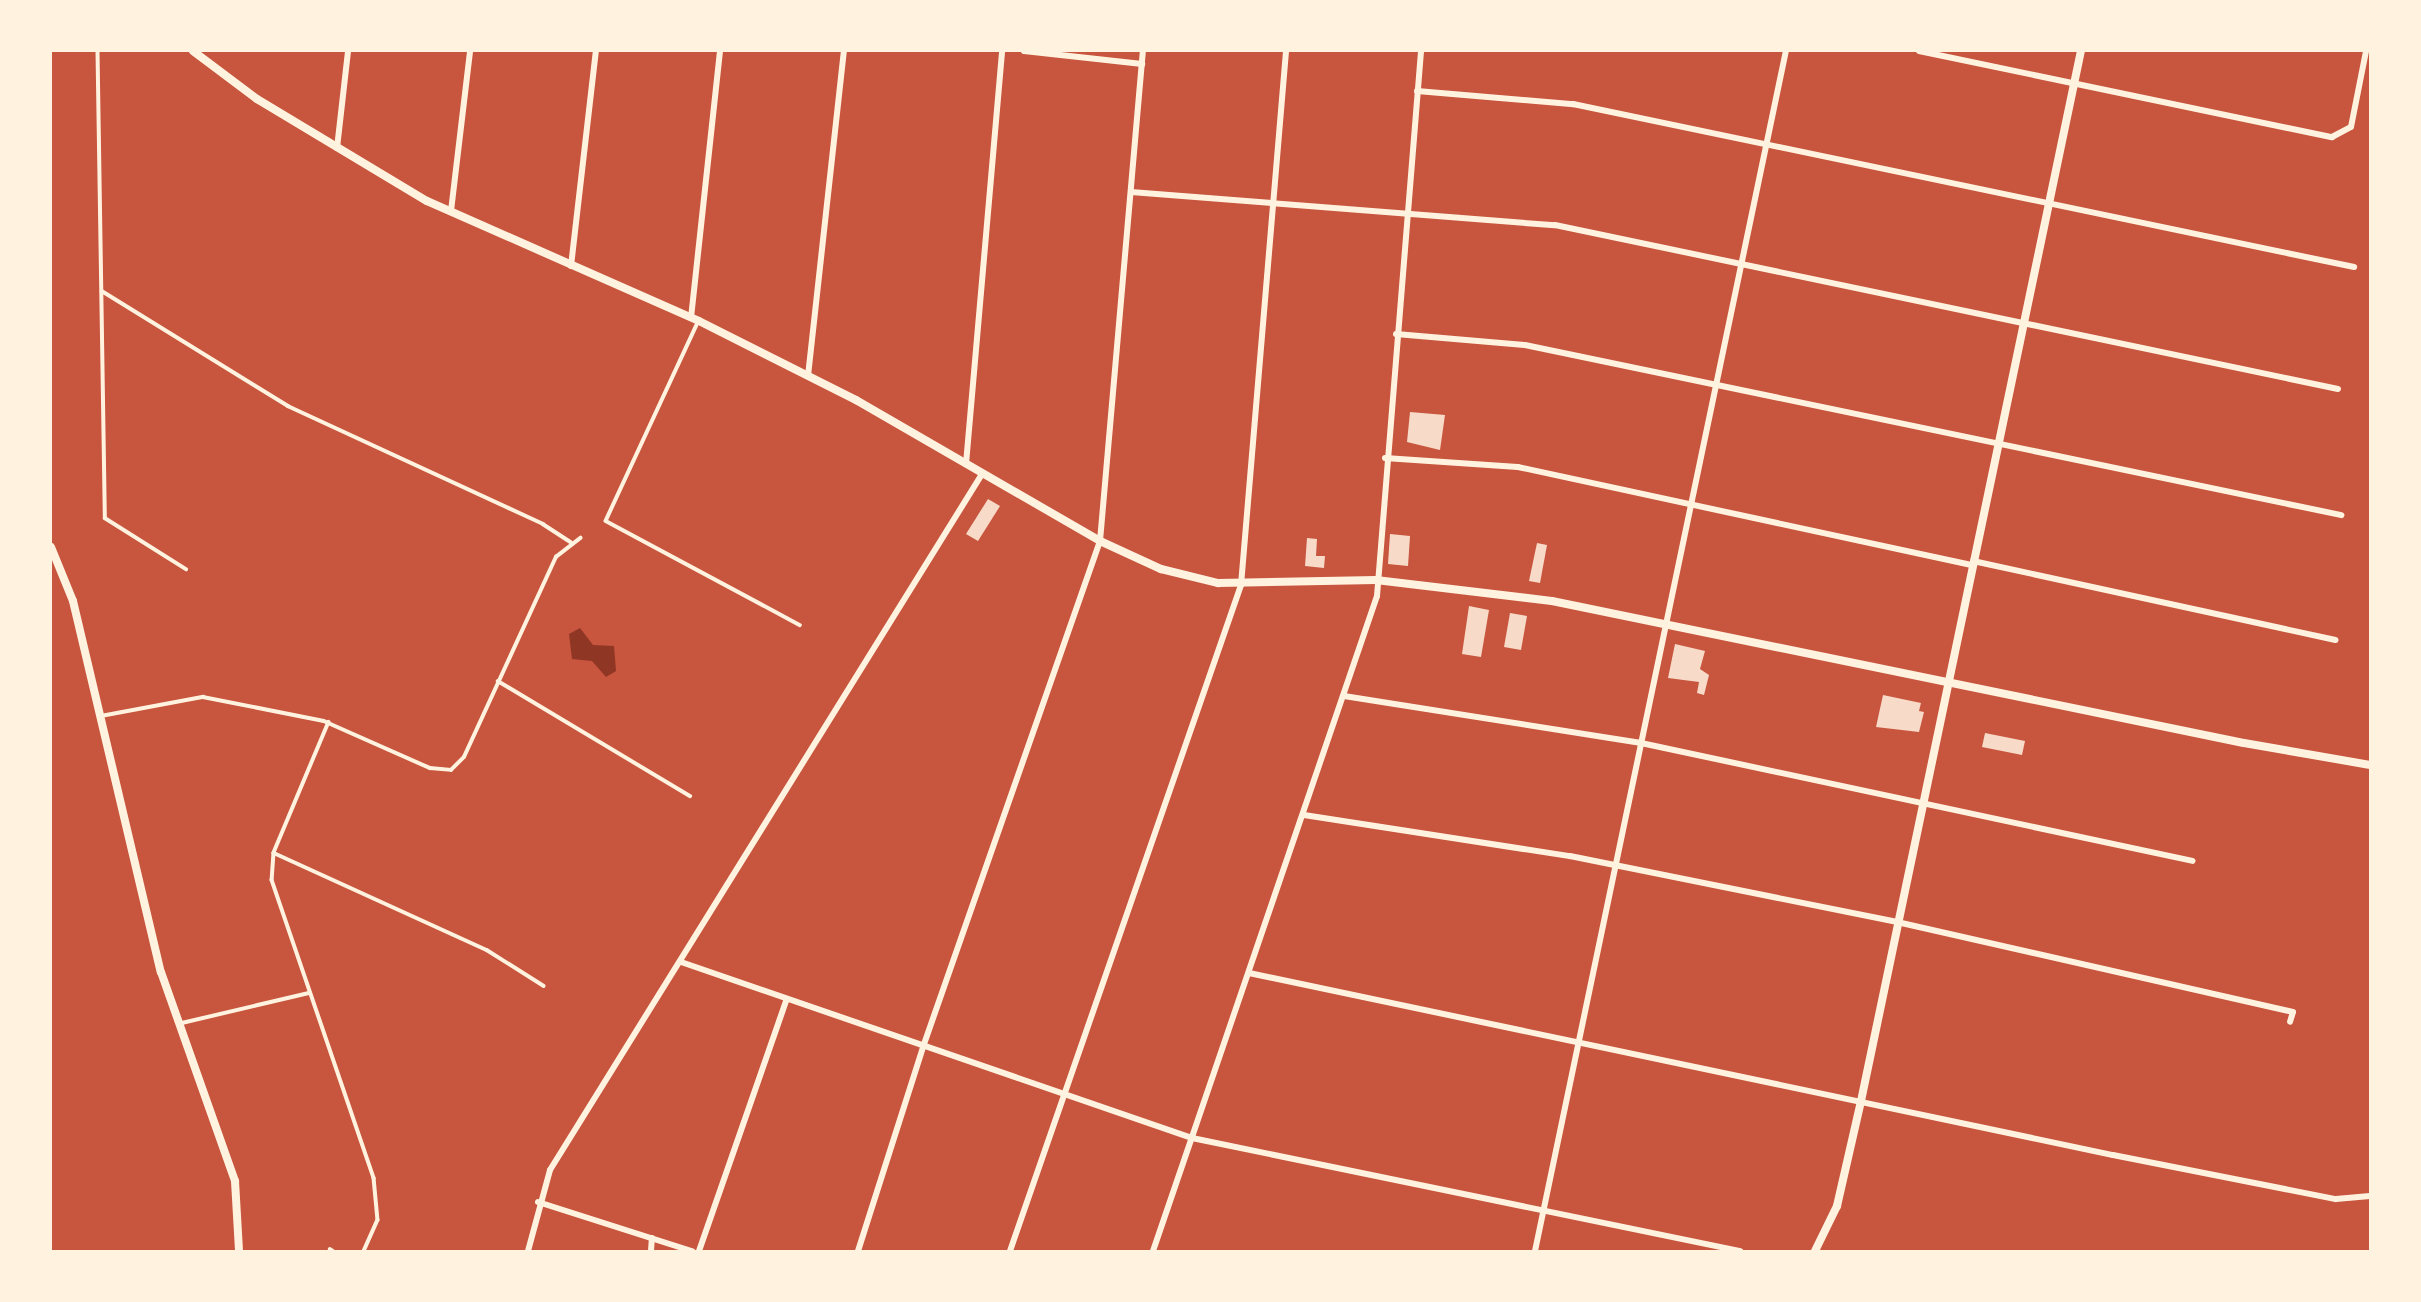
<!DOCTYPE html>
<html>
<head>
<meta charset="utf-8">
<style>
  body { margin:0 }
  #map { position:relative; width:2421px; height:1302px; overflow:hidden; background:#c8553d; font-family:"Golos Text",sans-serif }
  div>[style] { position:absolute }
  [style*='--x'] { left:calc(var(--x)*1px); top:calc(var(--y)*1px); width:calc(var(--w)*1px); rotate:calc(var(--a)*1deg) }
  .water>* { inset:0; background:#8f3625 }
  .building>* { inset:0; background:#f7dbc8 }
  .service>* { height:3.5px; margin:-1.75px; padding:0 1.75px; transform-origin:1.75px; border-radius:1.75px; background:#fff3e0 }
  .minor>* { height:6px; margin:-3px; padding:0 3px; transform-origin:3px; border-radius:3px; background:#fff3e0 }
  .tertiary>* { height:8px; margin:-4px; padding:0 4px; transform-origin:4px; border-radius:4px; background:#fff3e0 }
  span { translate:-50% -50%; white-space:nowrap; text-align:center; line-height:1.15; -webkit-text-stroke:7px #fff3e0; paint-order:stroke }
  .frame { position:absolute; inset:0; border:52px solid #fff3e0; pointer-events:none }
</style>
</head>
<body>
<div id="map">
  <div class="water">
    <div style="clip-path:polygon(580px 628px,593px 645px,614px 646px,616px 671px,606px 677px,592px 661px,572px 659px,569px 634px)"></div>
  </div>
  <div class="building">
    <div style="clip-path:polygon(1410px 412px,1445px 415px,1440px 450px,1407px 442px)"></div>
    <div style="clip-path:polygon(988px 499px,1000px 506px,978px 541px,966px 534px)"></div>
    <div style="clip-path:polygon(1390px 534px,1410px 536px,1408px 566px,1388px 564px)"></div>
    <div style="clip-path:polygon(1307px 538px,1317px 539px,1316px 556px,1325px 556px,1324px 568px,1305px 566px)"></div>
    <div style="clip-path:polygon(1537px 543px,1547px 545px,1540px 583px,1529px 581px)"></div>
    <div style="clip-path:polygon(1469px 606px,1489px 610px,1481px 657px,1462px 654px)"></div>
    <div style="clip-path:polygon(1510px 613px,1527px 616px,1521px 650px,1504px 647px)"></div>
    <div style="clip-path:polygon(1675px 644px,1705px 651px,1700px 669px,1709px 675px,1704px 695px,1697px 693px,1699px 682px,1668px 678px)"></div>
    <div style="clip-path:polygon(1883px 695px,1921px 703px,1919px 711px,1924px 712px,1919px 732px,1876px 727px)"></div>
    <div style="clip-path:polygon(1985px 733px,2025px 741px,2022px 755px,1982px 747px)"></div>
  </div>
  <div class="service">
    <div style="--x:98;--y:51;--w:467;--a:89.1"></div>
    <div style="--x:105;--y:518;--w:96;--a:32.2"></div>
    <div style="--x:102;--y:291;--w:219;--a:31.7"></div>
    <div style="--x:288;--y:406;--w:281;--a:24.8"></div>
    <div style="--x:543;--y:524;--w:33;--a:33"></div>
    <div style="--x:698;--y:323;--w:218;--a:114.9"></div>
    <div style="--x:606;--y:521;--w:220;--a:28.2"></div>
    <div style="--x:498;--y:681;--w:224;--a:30.9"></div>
    <div style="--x:101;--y:716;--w:104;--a:-10.6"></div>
    <div style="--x:203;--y:697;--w:123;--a:11.2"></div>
    <div style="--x:324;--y:721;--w:116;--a:23.9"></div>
    <div style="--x:430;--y:768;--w:21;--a:5"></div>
    <div style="--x:451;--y:770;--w:18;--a:-45"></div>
    <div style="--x:464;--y:757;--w:220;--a:-65.3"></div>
    <div style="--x:556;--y:557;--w:31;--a:-38"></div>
    <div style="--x:329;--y:722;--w:142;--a:112.8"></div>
    <div style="--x:274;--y:853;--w:27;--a:94"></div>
    <div style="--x:272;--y:880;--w:315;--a:71.1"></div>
    <div style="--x:374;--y:1178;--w:42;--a:84.6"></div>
    <div style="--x:378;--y:1220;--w:34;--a:114"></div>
    <div style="--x:274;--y:853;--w:234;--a:24.5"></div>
    <div style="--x:487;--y:950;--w:67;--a:32.3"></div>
    <div style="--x:182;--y:1023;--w:130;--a:-13.3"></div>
    <div style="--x:330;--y:1249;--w:4;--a:34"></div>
  </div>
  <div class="minor">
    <div style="--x:1024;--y:51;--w:119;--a:6.3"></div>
    <div style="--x:1919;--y:51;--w:422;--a:11.8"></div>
    <div style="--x:2332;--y:137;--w:21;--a:-28"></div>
    <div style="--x:2351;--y:127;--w:77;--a:-78.8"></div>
    <div style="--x:1417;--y:91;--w:157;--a:4.8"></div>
    <div style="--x:1573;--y:104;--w:798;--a:11.79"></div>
    <div style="--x:337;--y:148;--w:98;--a:-83.5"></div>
    <div style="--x:1131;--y:192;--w:425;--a:4.5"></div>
    <div style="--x:1555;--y:225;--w:800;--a:11.83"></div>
    <div style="--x:451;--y:211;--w:161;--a:-83.2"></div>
    <div style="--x:571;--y:266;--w:216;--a:-83.4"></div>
    <div style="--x:691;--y:318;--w:269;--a:-83.8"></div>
    <div style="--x:1396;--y:334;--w:129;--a:4.9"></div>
    <div style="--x:1525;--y:345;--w:834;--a:11.77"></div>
    <div style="--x:808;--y:376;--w:327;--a:-83.7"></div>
    <div style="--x:1385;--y:458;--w:133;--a:3.9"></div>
    <div style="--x:1518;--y:467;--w:464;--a:12.2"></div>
    <div style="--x:966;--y:464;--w:415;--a:-85"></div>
    <div style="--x:1973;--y:561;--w:371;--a:12.3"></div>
    <div style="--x:1344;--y:696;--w:301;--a:9"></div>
    <div style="--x:1641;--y:743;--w:564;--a:12.07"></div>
    <div style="--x:1304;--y:815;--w:269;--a:8.8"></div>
    <div style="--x:1570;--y:856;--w:334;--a:11.4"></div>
    <div style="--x:1897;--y:922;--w:406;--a:12.8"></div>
    <div style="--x:2293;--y:1012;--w:10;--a:107"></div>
    <div style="--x:681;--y:962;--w:540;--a:19"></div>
    <div style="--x:1192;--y:1138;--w:560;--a:11.65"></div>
    <div style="--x:1249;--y:973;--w:883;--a:11.9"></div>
    <div style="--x:2113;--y:1155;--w:227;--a:11.2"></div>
    <div style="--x:2336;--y:1199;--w:34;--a:-5"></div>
    <div style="--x:538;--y:1202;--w:162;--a:17.7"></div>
    <div style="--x:528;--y:1251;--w:84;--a:-74.8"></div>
    <div style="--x:550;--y:1170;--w:819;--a:-58.17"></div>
    <div style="--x:651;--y:1251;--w:13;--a:-86"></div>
    <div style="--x:699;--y:1251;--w:267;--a:-70.8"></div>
    <div style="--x:858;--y:1251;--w:214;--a:-72.3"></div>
    <div style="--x:923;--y:1047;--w:536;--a:-70.72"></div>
    <div style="--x:1100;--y:541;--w:492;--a:-85"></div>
    <div style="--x:1010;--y:1251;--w:705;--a:-70.87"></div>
    <div style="--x:1241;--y:585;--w:536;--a:-85.18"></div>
    <div style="--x:1153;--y:1251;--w:692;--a:-71.12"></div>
    <div style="--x:1377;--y:596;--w:547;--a:-85.38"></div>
    <div style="--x:1535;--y:1251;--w:1226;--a:-78.19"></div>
  </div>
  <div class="tertiary">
    <div style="--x:193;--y:51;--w:80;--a:36.9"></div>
    <div style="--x:257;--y:99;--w:198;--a:31"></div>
    <div style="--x:427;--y:201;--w:297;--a:23.8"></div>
    <div style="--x:699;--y:321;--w:176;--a:26.7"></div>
    <div style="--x:856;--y:400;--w:282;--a:30"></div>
    <div style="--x:1100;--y:541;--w:67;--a:24.7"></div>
    <div style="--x:1161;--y:569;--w:59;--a:13.8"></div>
    <div style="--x:1218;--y:583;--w:158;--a:-1.1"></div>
    <div style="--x:1376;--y:580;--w:177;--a:6.8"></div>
    <div style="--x:1552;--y:601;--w:706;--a:11.6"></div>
    <div style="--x:2244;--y:743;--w:128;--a:9.9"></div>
    <div style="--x:51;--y:547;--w:58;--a:67.8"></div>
    <div style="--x:73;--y:601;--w:381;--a:76.7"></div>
    <div style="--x:161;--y:972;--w:222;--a:70.5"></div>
    <div style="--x:235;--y:1181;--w:70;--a:86.7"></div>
    <div style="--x:1815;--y:1251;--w:50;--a:-63.9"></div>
    <div style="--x:1837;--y:1206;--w:108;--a:-77.1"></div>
    <div style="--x:1861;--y:1101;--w:1073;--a:-78.17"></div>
  </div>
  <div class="frame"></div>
</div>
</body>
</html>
